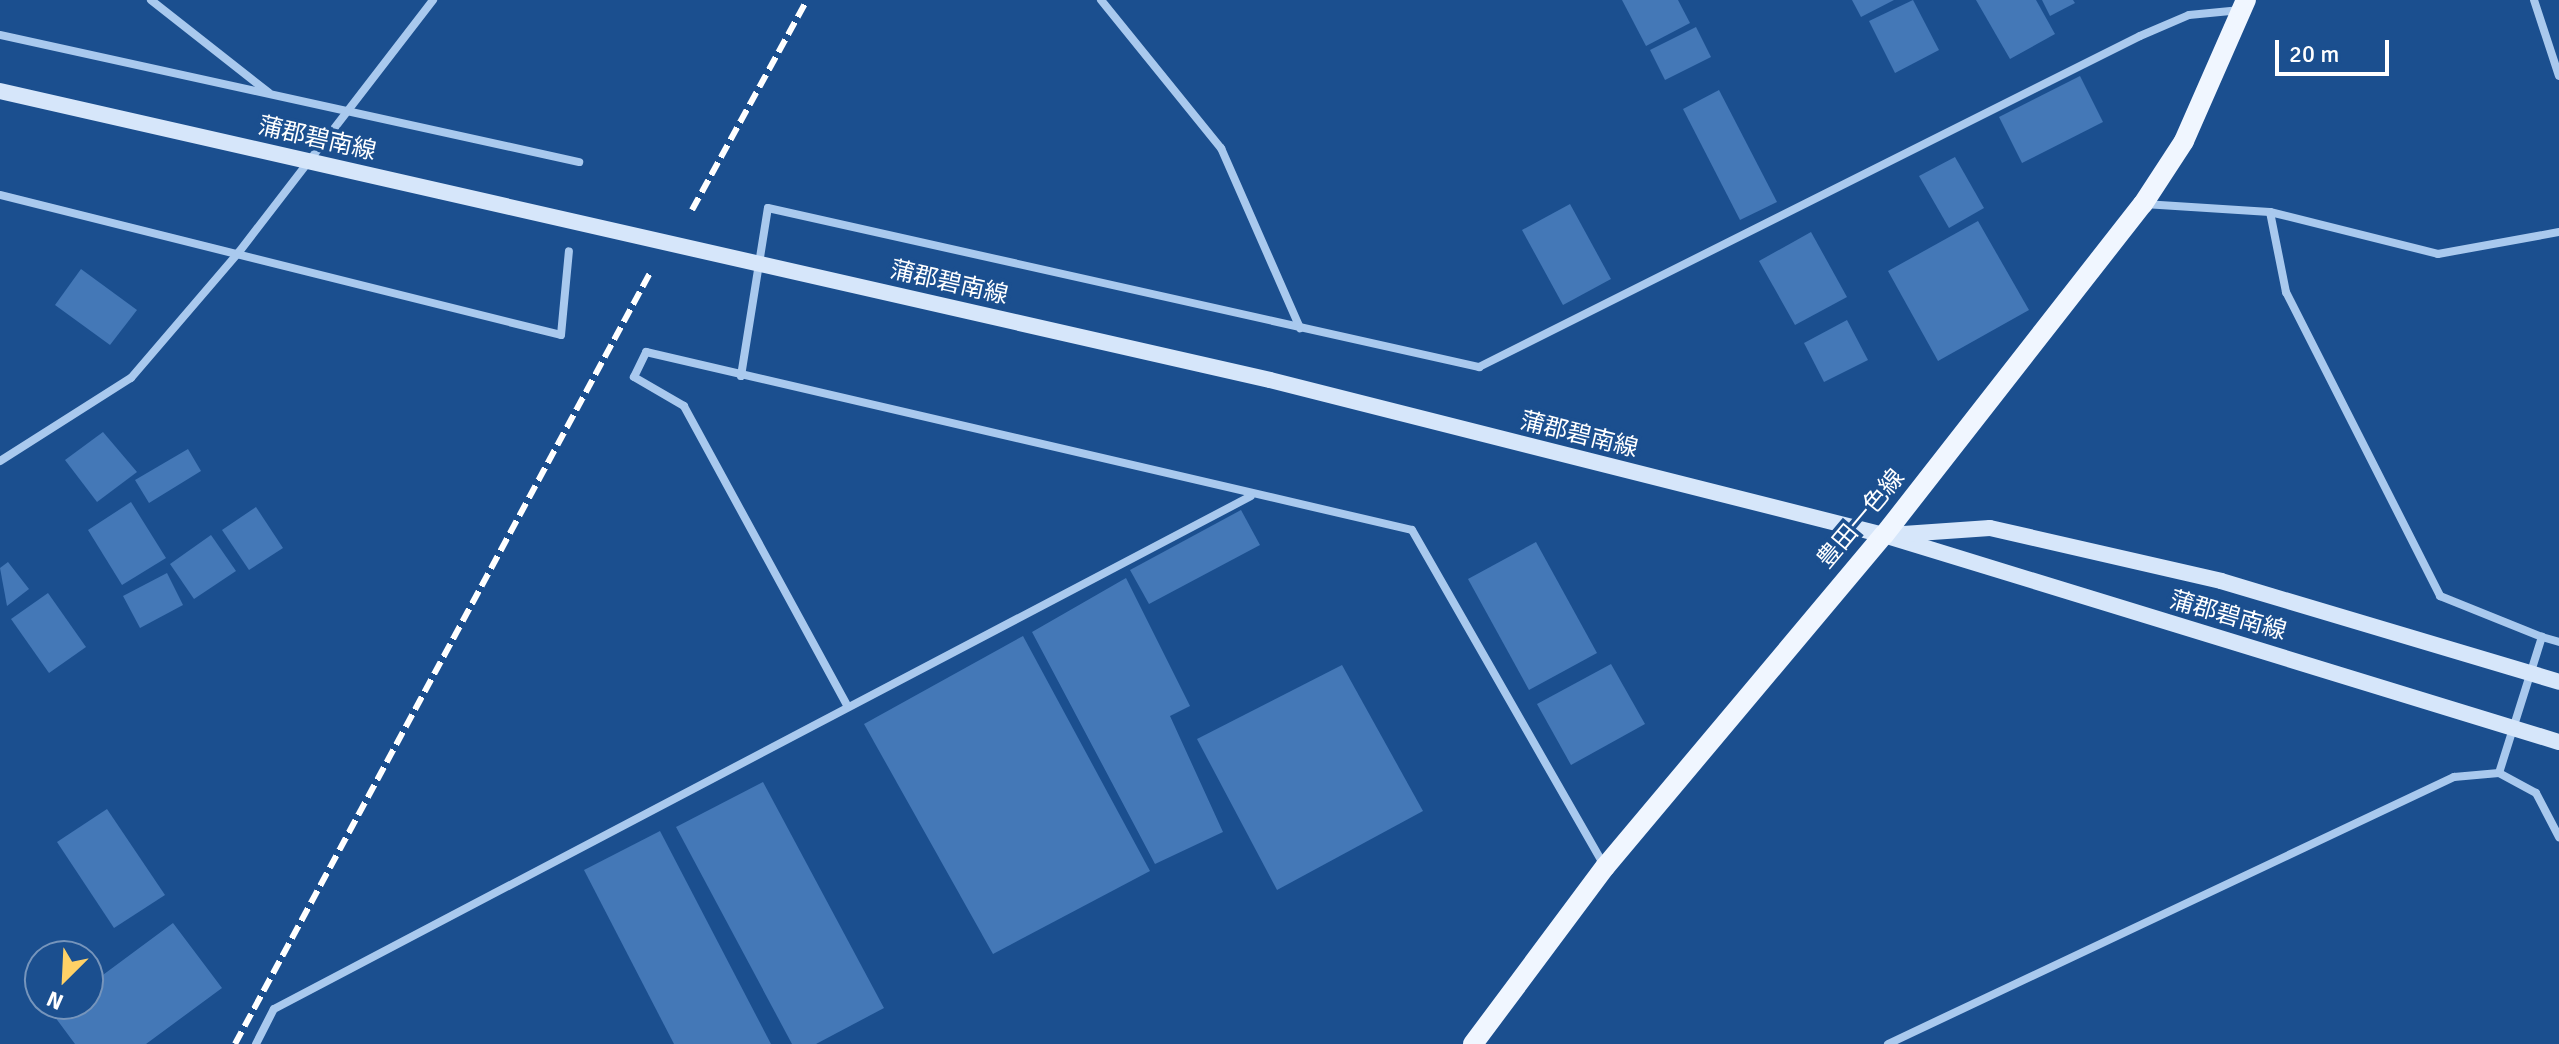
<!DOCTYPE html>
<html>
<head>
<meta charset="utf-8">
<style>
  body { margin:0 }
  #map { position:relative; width:2559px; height:1044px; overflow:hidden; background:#1b4f8f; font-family:Signika,"Noto Sans JP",sans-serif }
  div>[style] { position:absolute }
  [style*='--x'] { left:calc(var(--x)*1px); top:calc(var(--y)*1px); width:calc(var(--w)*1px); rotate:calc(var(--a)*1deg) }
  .building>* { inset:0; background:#4478b7 }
  .street>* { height:8px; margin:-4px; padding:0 4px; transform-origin:4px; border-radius:4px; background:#a9c9ee }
  .secondary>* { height:16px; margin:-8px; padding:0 8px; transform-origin:8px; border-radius:8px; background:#d6e6fa }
  .primary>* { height:20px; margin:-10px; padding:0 10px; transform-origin:10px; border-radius:10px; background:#f0f6ff }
  .rail>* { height:6px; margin-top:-3px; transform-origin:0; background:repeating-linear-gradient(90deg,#fff 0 14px,transparent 0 20px) }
  .secondary-bridge>* { height:16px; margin:-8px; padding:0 8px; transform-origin:8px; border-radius:8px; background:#d6e6fa }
  span { translate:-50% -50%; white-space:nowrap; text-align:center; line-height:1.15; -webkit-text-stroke:7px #1b4f8f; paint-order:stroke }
  .street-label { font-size:24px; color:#fff }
  .north { position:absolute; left:24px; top:940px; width:80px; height:80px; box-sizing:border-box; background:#1b4f8f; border:2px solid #7695bc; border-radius:50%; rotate:204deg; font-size:22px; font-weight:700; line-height:32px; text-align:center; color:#fff }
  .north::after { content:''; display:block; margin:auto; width:28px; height:36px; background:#ffd166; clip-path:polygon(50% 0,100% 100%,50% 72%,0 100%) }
  .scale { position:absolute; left:2275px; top:40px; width:114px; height:36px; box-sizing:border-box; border:4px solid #fff; border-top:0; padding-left:10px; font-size:24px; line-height:28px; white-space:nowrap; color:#fff; -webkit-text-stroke:6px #1b4f8f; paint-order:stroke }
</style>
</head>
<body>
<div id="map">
  <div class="building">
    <div style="clip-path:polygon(1622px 0,1678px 0,1690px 23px,1646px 46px)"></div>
    <div style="clip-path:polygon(1852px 0,1894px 0,1861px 17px)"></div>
    <div style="clip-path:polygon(1913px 0,1939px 50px,1895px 73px,1869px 21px)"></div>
    <div style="clip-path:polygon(1976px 0,2036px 0,2055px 34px,2010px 59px)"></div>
    <div style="clip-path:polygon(2042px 0,2073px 0,2075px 3px,2050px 16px)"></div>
    <div style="clip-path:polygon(1696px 27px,1711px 57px,1665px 80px,1650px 50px)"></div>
    <div style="clip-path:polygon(2080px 76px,2103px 122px,2022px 163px,1999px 117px)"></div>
    <div style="clip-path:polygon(1719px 90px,1777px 202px,1740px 220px,1683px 109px)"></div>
    <div style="clip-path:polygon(1955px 157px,1984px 208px,1949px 228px,1919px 176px)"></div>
    <div style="clip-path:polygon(1570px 204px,1611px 279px,1563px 305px,1522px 230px)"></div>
    <div style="clip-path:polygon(1978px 221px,2029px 310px,1938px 361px,1888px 271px)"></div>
    <div style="clip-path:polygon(1811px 232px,1847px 297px,1795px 325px,1759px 261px)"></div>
    <div style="clip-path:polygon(81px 269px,137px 310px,110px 345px,55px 305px)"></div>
    <div style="clip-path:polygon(1847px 320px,1868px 360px,1824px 382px,1804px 343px)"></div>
    <div style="clip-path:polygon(103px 432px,137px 472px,97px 502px,65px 460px)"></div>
    <div style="clip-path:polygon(188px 449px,201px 471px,149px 503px,135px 480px)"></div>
    <div style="clip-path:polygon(131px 502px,166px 558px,122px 585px,88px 530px)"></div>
    <div style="clip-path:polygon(256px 507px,283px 548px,249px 570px,222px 530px)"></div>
    <div style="clip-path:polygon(1241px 510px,1260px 545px,1149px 604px,1130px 570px)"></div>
    <div style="clip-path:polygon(211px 535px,236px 571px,194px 599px,170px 564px)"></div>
    <div style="clip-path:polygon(1536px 542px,1597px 653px,1529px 690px,1468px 579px)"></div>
    <div style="clip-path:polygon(8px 562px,29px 589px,7px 606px,0 568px)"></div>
    <div style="clip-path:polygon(167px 573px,183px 605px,140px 628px,123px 596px)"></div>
    <div style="clip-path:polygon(1126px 578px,1190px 706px,1170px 716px,1223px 832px,1155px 864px,1032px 632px)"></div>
    <div style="clip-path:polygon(48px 593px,86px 647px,49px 673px,11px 619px)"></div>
    <div style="clip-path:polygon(1023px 636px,1150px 871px,993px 954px,864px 724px)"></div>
    <div style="clip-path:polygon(1611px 664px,1645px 724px,1571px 765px,1537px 704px)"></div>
    <div style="clip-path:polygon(1342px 665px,1423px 811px,1277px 890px,1197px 739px)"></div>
    <div style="clip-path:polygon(763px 782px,884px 1008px,816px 1044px,792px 1044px,676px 827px)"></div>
    <div style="clip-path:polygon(107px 809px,165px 895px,114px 928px,57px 842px)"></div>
    <div style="clip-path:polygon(660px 831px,771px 1044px,674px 1044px,584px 870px)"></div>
    <div style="clip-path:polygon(173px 923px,222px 988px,146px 1044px,75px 1044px,52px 1013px,64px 1004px,88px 1004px,88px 986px)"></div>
  </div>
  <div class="street">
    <div style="--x:151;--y:0;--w:150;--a:38.2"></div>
    <div style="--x:1101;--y:0;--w:191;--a:51"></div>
    <div style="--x:1221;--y:148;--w:197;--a:66.3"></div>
    <div style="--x:2534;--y:0;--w:80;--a:71.8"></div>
    <div style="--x:0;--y:35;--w:593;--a:12.37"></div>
    <div style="--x:0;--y:195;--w:578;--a:14.01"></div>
    <div style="--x:561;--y:335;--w:84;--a:-84.6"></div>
    <div style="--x:2144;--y:204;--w:126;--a:3.6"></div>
    <div style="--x:2270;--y:212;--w:173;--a:14"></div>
    <div style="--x:2438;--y:254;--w:123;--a:-10.3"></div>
    <div style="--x:2270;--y:212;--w:82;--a:78.7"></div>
    <div style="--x:2286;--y:292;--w:341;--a:63.1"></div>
    <div style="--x:2440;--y:596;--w:110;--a:21.9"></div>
    <div style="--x:741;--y:376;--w:170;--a:-80.9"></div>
    <div style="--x:768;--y:208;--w:729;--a:12.61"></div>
    <div style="--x:1479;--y:367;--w:739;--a:-26.6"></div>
    <div style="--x:2140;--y:36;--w:53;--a:-23.2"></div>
    <div style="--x:2189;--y:15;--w:52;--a:-5.5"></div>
    <div style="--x:0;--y:461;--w:155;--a:-32.4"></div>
    <div style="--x:131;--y:378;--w:166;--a:-49.4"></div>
    <div style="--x:239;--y:252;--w:318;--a:-52.4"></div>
    <div style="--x:848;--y:707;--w:343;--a:-118.6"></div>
    <div style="--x:684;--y:406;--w:58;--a:-149.9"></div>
    <div style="--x:634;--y:377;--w:28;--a:-64"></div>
    <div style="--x:646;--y:352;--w:786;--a:13.08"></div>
    <div style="--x:1412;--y:530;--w:385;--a:60.2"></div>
    <div style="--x:2499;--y:773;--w:42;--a:28.4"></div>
    <div style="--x:2536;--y:793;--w:50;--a:62.4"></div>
    <div style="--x:256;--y:1044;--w:39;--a:-63"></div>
    <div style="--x:274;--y:1009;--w:1103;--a:-27.7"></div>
    <div style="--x:1888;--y:1044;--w:626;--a:-25.25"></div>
    <div style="--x:2454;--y:777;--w:45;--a:-5.1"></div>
    <div style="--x:2499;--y:773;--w:143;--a:-72.5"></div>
    <div style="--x:2542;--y:637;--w:18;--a:16"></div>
  </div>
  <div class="secondary">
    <div style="--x:1270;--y:380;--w:633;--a:14.17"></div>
    <div style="--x:1884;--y:535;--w:706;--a:17.05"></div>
    <div style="--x:1889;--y:535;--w:101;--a:-4"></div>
    <div style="--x:1990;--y:528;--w:237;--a:12.9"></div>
    <div style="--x:2221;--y:581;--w:353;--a:16.6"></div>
  </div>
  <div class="primary">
    <div style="--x:1473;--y:1044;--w:221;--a:-53.3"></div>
    <div style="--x:1605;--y:867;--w:434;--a:-50"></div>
    <div style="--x:1884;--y:535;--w:420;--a:-52"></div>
    <div style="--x:2143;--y:204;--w:75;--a:-56.9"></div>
    <div style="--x:2184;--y:141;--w:154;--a:-66.3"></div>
  </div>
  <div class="rail">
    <div style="--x:692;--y:210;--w:239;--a:-61.3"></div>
    <div style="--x:235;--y:1044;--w:876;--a:-61.71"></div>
  </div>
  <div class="secondary-bridge">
    <div style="--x:0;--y:91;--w:1302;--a:12.82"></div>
  </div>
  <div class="street-label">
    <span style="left:317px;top:139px;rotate:13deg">蒲郡碧南線</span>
    <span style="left:949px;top:283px;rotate:13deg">蒲郡碧南線</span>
    <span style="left:1579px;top:435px;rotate:14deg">蒲郡碧南線</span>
    <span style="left:1861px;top:519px;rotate:-50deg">豊田一色線</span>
    <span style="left:2228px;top:616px;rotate:16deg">蒲郡碧南線</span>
  </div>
  <div class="north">N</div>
  <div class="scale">20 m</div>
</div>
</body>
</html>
